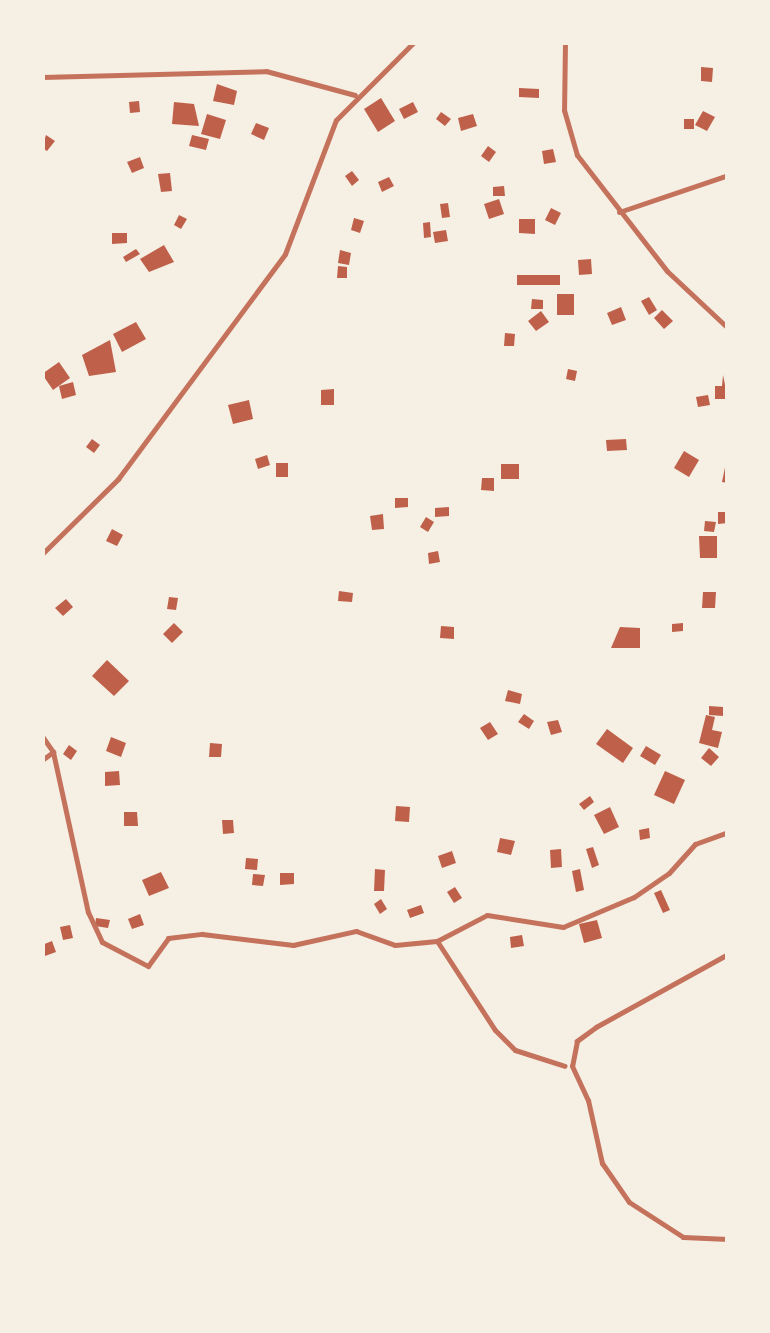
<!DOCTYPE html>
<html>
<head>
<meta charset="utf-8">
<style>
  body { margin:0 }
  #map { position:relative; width:770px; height:1333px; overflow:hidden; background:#f6efe4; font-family:Ubuntu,sans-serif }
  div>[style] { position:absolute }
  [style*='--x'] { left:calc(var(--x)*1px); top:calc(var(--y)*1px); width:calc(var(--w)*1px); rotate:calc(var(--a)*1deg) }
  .building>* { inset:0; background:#bf614a }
  .minor>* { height:5px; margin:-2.5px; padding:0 2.5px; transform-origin:2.5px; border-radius:2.5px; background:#c5725c }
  span { translate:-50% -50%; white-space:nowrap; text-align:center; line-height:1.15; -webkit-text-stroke:10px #f6efe4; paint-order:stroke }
  .frame { position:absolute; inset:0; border:45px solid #f6efe4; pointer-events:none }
</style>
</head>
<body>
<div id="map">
  <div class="building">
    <div style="clip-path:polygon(701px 67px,713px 68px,712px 82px,701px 81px)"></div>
    <div style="clip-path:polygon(217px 84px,237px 91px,234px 105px,213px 101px)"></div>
    <div style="clip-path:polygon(519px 88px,539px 89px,539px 98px,519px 97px)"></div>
    <div style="clip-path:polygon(381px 98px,395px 121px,378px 132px,364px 109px)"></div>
    <div style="clip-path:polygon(139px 101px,140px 112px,130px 113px,129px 102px)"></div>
    <div style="clip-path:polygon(174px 102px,194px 104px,199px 126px,172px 124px)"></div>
    <div style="clip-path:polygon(413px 102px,418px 112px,404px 119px,399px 109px)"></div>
    <div style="clip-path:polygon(703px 111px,715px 117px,707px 131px,695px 125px)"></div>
    <div style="clip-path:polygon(441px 112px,451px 119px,445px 126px,436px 119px)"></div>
    <div style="clip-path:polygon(207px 114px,226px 120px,220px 139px,201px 134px)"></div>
    <div style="clip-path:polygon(473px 114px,477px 126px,461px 131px,458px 118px)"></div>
    <div style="clip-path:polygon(684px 119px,694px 119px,694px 129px,684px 129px)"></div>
    <div style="clip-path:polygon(256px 123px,269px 128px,264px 140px,251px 134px)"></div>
    <div style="clip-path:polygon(46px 135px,55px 141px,47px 151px,42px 148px)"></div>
    <div style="clip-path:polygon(192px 135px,209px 139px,206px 150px,189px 146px)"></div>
    <div style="clip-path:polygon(488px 146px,496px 152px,489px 162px,481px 156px)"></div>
    <div style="clip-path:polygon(553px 149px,556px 162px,544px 164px,542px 151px)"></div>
    <div style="clip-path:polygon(140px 157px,144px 168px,132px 173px,127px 162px)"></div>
    <div style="clip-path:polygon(352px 171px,359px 180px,352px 186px,345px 176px)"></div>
    <div style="clip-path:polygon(170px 173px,172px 191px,161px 192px,158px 174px)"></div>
    <div style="clip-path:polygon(389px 177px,394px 186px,382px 192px,378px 182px)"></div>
    <div style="clip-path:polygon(504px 186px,505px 196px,493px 196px,493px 187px)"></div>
    <div style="clip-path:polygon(499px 199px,504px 214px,489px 219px,484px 204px)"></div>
    <div style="clip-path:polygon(448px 203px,450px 217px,442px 218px,440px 204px)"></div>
    <div style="clip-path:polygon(551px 208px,561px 213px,555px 225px,545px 220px)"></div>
    <div style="clip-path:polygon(179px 215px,187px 219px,181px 229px,174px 225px)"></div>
    <div style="clip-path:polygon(354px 218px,364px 221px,360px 233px,351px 230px)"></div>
    <div style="clip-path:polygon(519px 219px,535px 219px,535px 234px,519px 233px)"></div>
    <div style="clip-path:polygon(430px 222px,431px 237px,424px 238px,423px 223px)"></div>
    <div style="clip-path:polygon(446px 230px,448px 241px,435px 243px,433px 232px)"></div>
    <div style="clip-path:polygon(112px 233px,127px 233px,127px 243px,112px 244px)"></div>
    <div style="clip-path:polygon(164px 245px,174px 262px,149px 272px,140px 259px)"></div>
    <div style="clip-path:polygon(136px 249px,140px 254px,126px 262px,123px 257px)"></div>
    <div style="clip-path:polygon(340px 250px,351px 253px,349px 265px,338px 263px)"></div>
    <div style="clip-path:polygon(591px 259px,592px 274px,579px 275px,578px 260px)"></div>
    <div style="clip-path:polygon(338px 266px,347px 267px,347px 278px,337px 278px)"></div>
    <div style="clip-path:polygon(517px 275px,560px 275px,560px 285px,517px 285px)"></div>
    <div style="clip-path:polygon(557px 294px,574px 294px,574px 315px,557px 315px)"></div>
    <div style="clip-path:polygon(649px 297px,657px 310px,649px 315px,641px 301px)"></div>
    <div style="clip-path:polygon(532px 299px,543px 300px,543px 309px,531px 309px)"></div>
    <div style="clip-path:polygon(621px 307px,626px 320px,612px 325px,607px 313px)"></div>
    <div style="clip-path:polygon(662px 310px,673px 321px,664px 329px,654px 318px)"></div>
    <div style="clip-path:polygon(541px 311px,549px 322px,536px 331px,528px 321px)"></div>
    <div style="clip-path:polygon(136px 322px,146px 339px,122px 352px,113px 334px)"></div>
    <div style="clip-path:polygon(505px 333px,515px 334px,514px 346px,504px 346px)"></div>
    <div style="clip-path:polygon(110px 340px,116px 372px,89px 376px,82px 355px)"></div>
    <div style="clip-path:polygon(59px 362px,70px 378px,53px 390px,42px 374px)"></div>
    <div style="clip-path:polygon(568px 369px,577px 371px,575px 381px,566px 379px)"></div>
    <div style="clip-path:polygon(723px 375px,728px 399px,715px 399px,715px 386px,722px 386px)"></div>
    <div style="clip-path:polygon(73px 382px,76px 395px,62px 399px,59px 386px)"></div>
    <div style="clip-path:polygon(334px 389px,334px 405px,321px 405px,321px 390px)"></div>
    <div style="clip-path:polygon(708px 395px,710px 405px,698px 407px,696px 397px)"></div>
    <div style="clip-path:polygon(249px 400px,253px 419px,233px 424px,228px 405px)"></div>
    <div style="clip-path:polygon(92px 439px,100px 445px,94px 453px,86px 447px)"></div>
    <div style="clip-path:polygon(626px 439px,627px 450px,607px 451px,606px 440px)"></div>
    <div style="clip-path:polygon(684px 451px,699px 460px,689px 477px,674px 468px)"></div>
    <div style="clip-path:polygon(728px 453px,728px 483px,722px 482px)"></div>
    <div style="clip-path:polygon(267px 455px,270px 465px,258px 469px,255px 459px)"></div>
    <div style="clip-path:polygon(276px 463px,288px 463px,288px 477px,276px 477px)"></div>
    <div style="clip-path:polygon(501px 464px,519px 464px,519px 479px,501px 479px)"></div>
    <div style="clip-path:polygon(482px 478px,494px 478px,494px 491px,481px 490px)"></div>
    <div style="clip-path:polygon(395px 498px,408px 498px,408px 507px,395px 508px)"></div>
    <div style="clip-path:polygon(449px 507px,449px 516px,435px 517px,435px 508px)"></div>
    <div style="clip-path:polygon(718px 512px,728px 512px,728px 523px,718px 524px)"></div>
    <div style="clip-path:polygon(383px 514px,384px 529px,372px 530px,370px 516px)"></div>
    <div style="clip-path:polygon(426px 517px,434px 522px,428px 532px,420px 527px)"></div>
    <div style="clip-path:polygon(705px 521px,716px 522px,714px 532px,704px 531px)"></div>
    <div style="clip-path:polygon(112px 529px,123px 535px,117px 546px,106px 541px)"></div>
    <div style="clip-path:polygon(699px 536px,717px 536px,717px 558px,700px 558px)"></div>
    <div style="clip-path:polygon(438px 551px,440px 562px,429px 564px,428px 553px)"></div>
    <div style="clip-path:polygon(339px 591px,353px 593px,352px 602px,338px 601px)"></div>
    <div style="clip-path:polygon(703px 592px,716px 592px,715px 608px,702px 608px)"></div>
    <div style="clip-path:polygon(169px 597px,178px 598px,176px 610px,167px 609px)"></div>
    <div style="clip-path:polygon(66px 599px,73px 607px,63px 616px,55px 608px)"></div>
    <div style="clip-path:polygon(174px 623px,183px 632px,172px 643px,163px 634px)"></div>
    <div style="clip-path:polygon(683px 623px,683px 631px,672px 632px,672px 624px)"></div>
    <div style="clip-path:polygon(441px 626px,454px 627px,454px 639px,440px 638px)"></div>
    <div style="clip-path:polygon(620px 627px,640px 628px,640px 648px,611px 648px)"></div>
    <div style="clip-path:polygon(107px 660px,129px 681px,114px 696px,92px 676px)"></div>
    <div style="clip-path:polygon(508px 690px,522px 694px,520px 704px,505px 701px)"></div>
    <div style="clip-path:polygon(709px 706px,723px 707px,723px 716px,709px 715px)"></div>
    <div style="clip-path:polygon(524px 714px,534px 721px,529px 729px,518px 722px)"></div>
    <div style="clip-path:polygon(706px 715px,715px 717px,712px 730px,722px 732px,718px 748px,699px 743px)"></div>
    <div style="clip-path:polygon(558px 720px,562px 732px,551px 735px,547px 722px)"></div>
    <div style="clip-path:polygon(490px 722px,498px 734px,488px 740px,480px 728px)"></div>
    <div style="clip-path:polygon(607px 729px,633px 748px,623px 763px,596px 744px)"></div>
    <div style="clip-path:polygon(111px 737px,126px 743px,121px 757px,106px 751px)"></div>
    <div style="clip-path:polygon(210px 743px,222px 744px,221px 757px,209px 757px)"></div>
    <div style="clip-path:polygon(69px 745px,77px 751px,71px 760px,63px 754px)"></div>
    <div style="clip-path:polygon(646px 746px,661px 755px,655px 765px,640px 756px)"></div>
    <div style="clip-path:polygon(709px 748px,719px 757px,711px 766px,701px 758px)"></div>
    <div style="clip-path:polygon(119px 771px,120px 785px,105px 786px,105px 772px)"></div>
    <div style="clip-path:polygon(665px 771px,685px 780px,674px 804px,654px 795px)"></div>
    <div style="clip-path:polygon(590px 796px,594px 802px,584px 810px,579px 804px)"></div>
    <div style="clip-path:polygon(396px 806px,410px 807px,409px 822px,395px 821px)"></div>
    <div style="clip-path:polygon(610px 807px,619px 827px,604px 834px,594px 815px)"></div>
    <div style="clip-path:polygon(124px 812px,137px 812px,138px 826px,124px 826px)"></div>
    <div style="clip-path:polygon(222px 820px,233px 820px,234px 833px,223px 834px)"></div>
    <div style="clip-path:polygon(649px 828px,650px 838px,640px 840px,639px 830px)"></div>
    <div style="clip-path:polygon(500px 838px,515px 841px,511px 855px,497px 852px)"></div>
    <div style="clip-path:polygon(593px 847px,599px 865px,592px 868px,586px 849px)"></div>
    <div style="clip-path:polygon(561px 849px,562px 867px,551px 868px,550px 850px)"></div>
    <div style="clip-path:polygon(452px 851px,456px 863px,442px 868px,438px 856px)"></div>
    <div style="clip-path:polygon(246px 858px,258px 859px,257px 870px,245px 869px)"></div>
    <div style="clip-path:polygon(375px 869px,385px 870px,384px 891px,374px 891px)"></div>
    <div style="clip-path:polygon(580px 869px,584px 890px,576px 892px,572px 871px)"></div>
    <div style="clip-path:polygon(161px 872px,169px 888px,149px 896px,142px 880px)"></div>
    <div style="clip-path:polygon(280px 873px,294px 873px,294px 884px,280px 885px)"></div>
    <div style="clip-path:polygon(253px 874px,265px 875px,263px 886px,252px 885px)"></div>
    <div style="clip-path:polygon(455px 887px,462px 898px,454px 903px,447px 892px)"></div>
    <div style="clip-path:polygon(661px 890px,670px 910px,663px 913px,654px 893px)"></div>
    <div style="clip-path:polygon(381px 899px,387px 909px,380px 914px,374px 904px)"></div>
    <div style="clip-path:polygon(421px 905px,424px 913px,410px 918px,407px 910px)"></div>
    <div style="clip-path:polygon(140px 914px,144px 925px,132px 929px,128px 919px)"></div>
    <div style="clip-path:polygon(96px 918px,110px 920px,108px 928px,95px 926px)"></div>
    <div style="clip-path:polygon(597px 920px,602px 938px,584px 943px,579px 924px)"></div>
    <div style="clip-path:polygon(70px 925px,73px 938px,63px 940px,60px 927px)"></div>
    <div style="clip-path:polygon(522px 935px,524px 946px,511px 948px,510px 937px)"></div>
    <div style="clip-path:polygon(52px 941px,56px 952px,45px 956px,42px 945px)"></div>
  </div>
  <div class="minor">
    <div style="--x:565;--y:42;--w:68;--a:90.8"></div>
    <div style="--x:564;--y:110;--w:47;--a:73.9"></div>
    <div style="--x:577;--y:155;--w:147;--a:52.2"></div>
    <div style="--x:667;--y:271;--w:83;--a:43.1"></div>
    <div style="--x:42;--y:77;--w:224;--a:-1.5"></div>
    <div style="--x:266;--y:71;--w:92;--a:15.1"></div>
    <div style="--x:619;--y:212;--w:115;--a:-18.7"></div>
    <div style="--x:42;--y:554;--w:107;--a:-44.6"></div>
    <div style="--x:118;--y:479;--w:280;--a:-53.4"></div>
    <div style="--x:285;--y:254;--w:143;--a:-69.2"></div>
    <div style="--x:336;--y:120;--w:110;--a:-45"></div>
    <div style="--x:42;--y:736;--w:19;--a:55"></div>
    <div style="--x:53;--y:752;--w:164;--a:77.7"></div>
    <div style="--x:88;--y:912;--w:33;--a:65"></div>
    <div style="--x:102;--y:942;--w:52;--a:27.6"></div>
    <div style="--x:148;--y:966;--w:34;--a:-54"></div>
    <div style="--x:168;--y:938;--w:34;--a:-7"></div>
    <div style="--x:202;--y:934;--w:92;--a:6.9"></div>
    <div style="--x:293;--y:945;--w:65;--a:-12.5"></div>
    <div style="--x:356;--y:931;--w:41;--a:19.7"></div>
    <div style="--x:395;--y:945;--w:42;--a:-5.4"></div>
    <div style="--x:437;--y:941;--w:56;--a:-27.5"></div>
    <div style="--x:487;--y:915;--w:77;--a:9"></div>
    <div style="--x:563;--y:927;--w:77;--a:-22.9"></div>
    <div style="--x:634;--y:897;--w:42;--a:-34.4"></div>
    <div style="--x:669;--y:873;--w:39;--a:-48"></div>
    <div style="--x:695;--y:844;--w:35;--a:-20"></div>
    <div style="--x:42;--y:760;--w:14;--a:-36"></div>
    <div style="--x:437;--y:941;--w:106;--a:56.9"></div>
    <div style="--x:495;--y:1030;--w:28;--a:45"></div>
    <div style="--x:515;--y:1050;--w:52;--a:17.7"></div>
    <div style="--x:728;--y:954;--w:151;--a:151.1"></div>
    <div style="--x:596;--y:1027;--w:24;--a:144"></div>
    <div style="--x:577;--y:1041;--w:25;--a:101"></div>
    <div style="--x:572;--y:1066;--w:38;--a:65"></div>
    <div style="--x:588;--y:1100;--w:65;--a:77.5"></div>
    <div style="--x:602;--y:1163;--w:47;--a:55.3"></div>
    <div style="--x:629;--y:1202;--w:64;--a:32.9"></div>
    <div style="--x:683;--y:1237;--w:45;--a:2.5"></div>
  </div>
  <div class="frame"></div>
</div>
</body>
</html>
